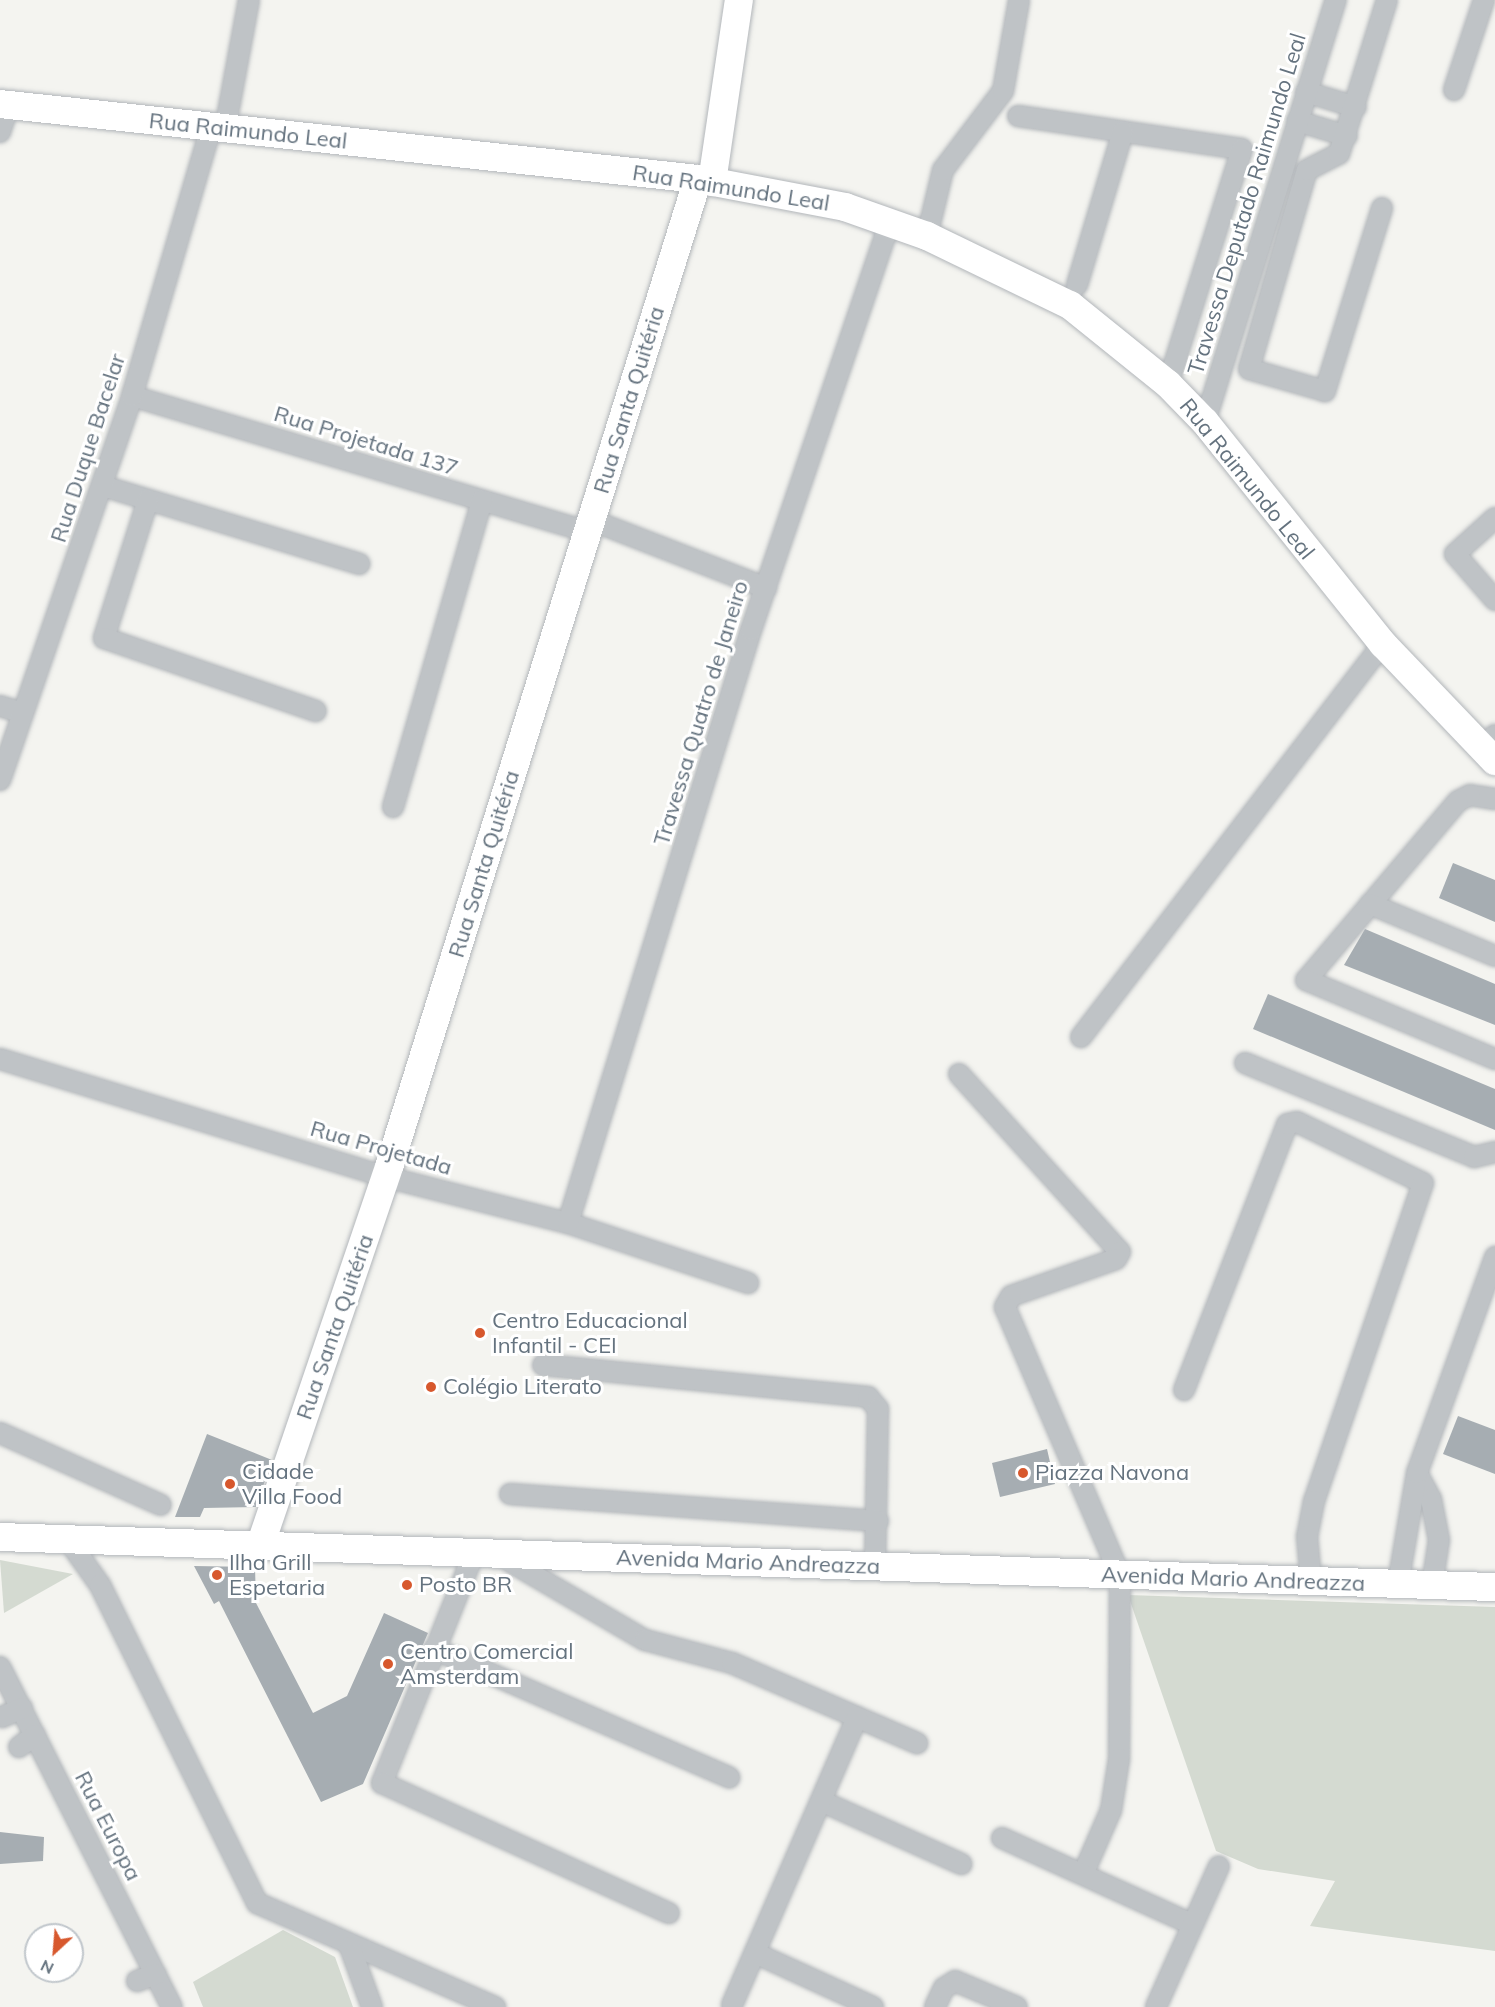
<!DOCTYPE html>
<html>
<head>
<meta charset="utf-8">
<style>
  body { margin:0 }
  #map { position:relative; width:1495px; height:2007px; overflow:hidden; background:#f4f4f0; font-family:Mulish,sans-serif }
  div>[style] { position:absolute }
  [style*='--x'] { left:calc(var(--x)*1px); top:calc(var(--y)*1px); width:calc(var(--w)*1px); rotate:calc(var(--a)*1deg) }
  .green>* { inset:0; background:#d4dad1 }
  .building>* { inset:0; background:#a6adb2 }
  .roads { filter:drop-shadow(0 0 2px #b2b6ba) drop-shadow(0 0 2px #b2b6ba) }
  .street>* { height:20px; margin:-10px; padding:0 10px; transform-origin:10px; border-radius:10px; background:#bfc3c6 }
  .secondary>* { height:28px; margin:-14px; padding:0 14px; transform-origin:14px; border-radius:14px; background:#fff }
  .dots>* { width:16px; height:16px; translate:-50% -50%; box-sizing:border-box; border:3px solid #fff; border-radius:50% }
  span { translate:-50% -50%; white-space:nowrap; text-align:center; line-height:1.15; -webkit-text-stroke:6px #fff; paint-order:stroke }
  .street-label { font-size:22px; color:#65737f }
  .poi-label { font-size:22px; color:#65737f }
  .left { translate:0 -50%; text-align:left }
  .north { position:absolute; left:24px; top:1923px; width:60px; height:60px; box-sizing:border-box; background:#fff; border:2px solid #c1c7cc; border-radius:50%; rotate:206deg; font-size:16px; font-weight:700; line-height:24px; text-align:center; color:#65737f }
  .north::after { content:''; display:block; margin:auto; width:21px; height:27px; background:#d7582d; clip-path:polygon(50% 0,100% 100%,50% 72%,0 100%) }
</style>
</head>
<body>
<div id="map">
  <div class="green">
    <div style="clip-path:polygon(0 1560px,73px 1574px,4px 1613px)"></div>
    <div style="clip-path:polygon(1128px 1595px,1495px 1607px,1495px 1951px,1310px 1926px,1335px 1881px,1258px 1869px,1216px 1851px)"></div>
    <div style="clip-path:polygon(283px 1930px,335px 1957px,353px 2007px,203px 2007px,193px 1982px)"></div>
  </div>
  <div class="building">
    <div style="clip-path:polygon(1453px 863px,1495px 880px,1495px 922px,1439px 898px)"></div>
    <div style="clip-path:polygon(1365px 929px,1495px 984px,1495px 1025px,1344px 965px)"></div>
    <div style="clip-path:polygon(1268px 994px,1495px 1089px,1495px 1130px,1253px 1029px)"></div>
    <div style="clip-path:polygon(1458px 1416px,1495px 1430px,1495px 1474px,1443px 1454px)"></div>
    <div style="clip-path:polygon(207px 1434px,272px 1460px,256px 1507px,204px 1508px,200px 1517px,175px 1517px)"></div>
    <div style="clip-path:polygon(1047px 1449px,1055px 1484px,1000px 1497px,992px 1463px)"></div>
    <div style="clip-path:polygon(194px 1566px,255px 1567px,256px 1603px,313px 1713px,347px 1696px,384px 1613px,428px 1633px,363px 1784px,321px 1802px,219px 1601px,214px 1604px)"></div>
    <div style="clip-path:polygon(0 1832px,44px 1837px,43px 1861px,0 1864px)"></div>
  </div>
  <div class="roads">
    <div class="street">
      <div style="--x:1454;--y:90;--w:95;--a:-71.6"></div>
      <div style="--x:1306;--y:92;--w:52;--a:16.7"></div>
      <div style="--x:1018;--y:116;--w:226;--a:8.4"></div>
      <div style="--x:1242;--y:149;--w:246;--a:107.5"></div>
      <div style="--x:1297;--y:121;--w:52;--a:16.7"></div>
      <div style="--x:225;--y:129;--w:131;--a:-79.5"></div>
      <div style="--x:0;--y:132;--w:28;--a:-72"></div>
      <div style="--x:1382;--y:208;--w:192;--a:107.3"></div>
      <div style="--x:1325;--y:391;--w:79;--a:-163.9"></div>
      <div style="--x:1249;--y:369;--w:207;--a:-73.8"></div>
      <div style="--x:1307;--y:170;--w:36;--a:-27"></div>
      <div style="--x:1339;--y:154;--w:161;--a:-72.7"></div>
      <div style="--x:927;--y:236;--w:68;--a:-76.4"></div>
      <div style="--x:943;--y:170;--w:99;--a:-52.8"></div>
      <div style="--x:1003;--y:91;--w:92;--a:-80"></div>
      <div style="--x:1077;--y:285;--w:160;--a:-73.3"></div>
      <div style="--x:132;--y:396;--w:475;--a:16.6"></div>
      <div style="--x:1205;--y:422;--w:442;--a:-72.8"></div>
      <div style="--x:103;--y:486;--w:268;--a:16.9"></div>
      <div style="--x:148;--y:500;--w:145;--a:107.7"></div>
      <div style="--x:104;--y:638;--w:224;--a:19"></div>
      <div style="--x:1495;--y:518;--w:54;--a:138"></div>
      <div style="--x:1455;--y:554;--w:61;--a:49"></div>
      <div style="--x:591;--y:520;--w:188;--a:21.2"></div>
      <div style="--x:0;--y:706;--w:24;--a:17"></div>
      <div style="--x:1482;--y:749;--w:19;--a:-47"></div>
      <div style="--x:0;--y:780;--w:406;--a:-71"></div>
      <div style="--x:132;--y:396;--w:279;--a:-73.6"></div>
      <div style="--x:1495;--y:799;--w:25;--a:-171"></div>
      <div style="--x:1470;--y:795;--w:13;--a:153"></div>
      <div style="--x:1458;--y:801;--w:235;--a:130.3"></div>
      <div style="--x:1306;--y:980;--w:205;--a:22.7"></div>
      <div style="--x:393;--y:807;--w:319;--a:-73.8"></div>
      <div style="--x:1370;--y:904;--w:135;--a:22.6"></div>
      <div style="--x:1081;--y:1037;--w:496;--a:-52.5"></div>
      <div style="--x:0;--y:1059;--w:404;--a:17"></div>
      <div style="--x:386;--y:1177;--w:188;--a:14.2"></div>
      <div style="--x:568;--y:1223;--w:190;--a:18.4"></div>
      <div style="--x:1245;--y:1063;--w:248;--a:22.3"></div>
      <div style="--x:1474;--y:1157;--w:22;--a:-13"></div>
      <div style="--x:959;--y:1074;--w:240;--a:47.9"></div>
      <div style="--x:1120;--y:1252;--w:8;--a:120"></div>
      <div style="--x:1116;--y:1259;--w:111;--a:160.6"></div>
      <div style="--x:1011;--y:1296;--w:13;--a:119"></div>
      <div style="--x:1005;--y:1307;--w:292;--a:66.8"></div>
      <div style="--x:1120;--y:1575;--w:184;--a:90.3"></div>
      <div style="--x:1119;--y:1759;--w:52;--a:98.9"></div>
      <div style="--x:1111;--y:1810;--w:70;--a:113.6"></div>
      <div style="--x:568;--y:1223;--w:621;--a:-72.85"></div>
      <div style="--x:751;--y:630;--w:432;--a:-71.2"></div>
      <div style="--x:543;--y:1365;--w:327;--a:5.6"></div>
      <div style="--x:868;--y:1397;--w:16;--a:50"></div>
      <div style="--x:878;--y:1409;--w:158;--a:91.1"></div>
      <div style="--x:1184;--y:1390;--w:285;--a:-68.8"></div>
      <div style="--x:1287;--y:1124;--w:10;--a:-11"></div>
      <div style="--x:1297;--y:1122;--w:140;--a:25.8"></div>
      <div style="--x:1423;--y:1183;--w:336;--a:108.9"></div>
      <div style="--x:1314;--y:1501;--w:36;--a:101"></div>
      <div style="--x:1307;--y:1536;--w:45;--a:84.9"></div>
      <div style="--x:0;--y:1433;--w:176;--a:24.1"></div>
      <div style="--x:1417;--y:1473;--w:30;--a:62"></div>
      <div style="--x:1431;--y:1499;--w:42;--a:79"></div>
      <div style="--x:1439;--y:1540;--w:46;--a:98.8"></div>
      <div style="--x:510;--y:1494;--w:369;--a:4.2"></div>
      <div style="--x:68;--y:1540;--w:55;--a:54.6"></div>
      <div style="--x:100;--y:1585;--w:355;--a:63.7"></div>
      <div style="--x:257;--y:1903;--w:260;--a:23.6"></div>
      <div style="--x:474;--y:1553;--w:248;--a:111.8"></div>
      <div style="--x:382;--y:1783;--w:315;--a:24.4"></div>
      <div style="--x:497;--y:1554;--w:171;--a:30.2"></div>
      <div style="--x:645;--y:1640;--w:90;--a:14.8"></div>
      <div style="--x:732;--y:1663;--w:202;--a:23.4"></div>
      <div style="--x:1398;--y:1584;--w:113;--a:-80.3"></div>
      <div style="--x:1417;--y:1473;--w:230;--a:-70.1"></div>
      <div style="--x:434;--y:1649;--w:322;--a:23.5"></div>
      <div style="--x:0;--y:1667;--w:381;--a:63.2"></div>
      <div style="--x:2;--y:1717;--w:22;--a:-24"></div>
      <div style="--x:19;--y:1747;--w:20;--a:-37"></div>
      <div style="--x:821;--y:1801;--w:154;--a:24.2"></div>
      <div style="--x:1002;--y:1838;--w:209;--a:24.4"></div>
      <div style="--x:350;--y:1947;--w:64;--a:69.9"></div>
      <div style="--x:755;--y:1953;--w:130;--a:24.6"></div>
      <div style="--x:137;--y:1981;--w:20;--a:-20"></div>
      <div style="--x:732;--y:2005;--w:314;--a:-66.5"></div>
      <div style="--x:935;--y:2007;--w:21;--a:-65"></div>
      <div style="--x:944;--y:1988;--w:13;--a:-32"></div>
      <div style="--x:955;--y:1981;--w:67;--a:22.8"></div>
      <div style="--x:1156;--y:2007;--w:154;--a:-65.9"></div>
    </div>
    <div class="secondary">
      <div style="--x:0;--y:104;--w:702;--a:6.13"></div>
      <div style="--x:698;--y:179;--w:150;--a:10.8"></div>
      <div style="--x:845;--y:207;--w:87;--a:19.5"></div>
      <div style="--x:927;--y:236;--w:159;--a:25.8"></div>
      <div style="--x:1070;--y:305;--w:126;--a:38.9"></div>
      <div style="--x:1168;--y:384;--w:53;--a:45.8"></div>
      <div style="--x:1205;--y:422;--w:285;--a:51.3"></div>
      <div style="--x:1383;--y:644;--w:162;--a:46.3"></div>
      <div style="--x:712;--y:182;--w:184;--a:-81.6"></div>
      <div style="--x:0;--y:1537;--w:1496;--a:1.92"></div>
      <div style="--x:260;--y:1546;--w:404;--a:-71.2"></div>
      <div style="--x:390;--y:1164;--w:1032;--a:-72.64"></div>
    </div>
  </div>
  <div class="dots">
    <div style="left:480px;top:1333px;background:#d7582d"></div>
    <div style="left:431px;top:1387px;background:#d7582d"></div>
    <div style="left:1023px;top:1473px;background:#d7582d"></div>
    <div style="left:230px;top:1484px;background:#d7582d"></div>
    <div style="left:217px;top:1575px;background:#d7582d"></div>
    <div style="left:407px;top:1585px;background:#d7582d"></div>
    <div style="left:388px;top:1664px;background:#d7582d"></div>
  </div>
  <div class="street-label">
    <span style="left:248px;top:131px;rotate:6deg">Rua Raimundo Leal</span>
    <span style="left:731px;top:188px;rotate:9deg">Rua Raimundo Leal</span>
    <span style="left:1247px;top:204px;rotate:-73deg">Travessa Deputado Raimundo Leal</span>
    <span style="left:629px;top:400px;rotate:-73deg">Rua Santa Quitéria</span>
    <span style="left:366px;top:441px;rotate:17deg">Rua Projetada 137</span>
    <span style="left:88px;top:448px;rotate:-72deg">Rua Duque Bacelar</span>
    <span style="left:1247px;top:479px;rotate:51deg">Rua Raimundo Leal</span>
    <span style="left:701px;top:713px;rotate:-73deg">Travessa Quatro de Janeiro</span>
    <span style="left:484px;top:864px;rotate:-73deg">Rua Santa Quitéria</span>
    <span style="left:381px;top:1148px;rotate:16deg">Rua Projetada</span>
    <span style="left:335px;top:1327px;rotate:-71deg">Rua Santa Quitéria</span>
    <span style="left:748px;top:1562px;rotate:2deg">Avenida Mario Andreazza</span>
    <span style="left:1233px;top:1579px;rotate:2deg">Avenida Mario Andreazza</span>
    <span style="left:108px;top:1826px;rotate:63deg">Rua Europa</span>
  </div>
  <div class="poi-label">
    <span class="left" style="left:492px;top:1333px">Centro Educacional<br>Infantil - CEI</span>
    <span class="left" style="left:443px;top:1387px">Colégio Literato</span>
    <span class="left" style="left:242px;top:1484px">Cidade<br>Villa Food</span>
    <span class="left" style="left:1035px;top:1473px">Piazza Navona</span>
    <span class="left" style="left:229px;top:1575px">Ilha Grill<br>Espetaria</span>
    <span class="left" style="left:419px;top:1585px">Posto BR</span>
    <span class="left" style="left:400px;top:1664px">Centro Comercial<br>Amsterdam</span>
  </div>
  <div class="north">N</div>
</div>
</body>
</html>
